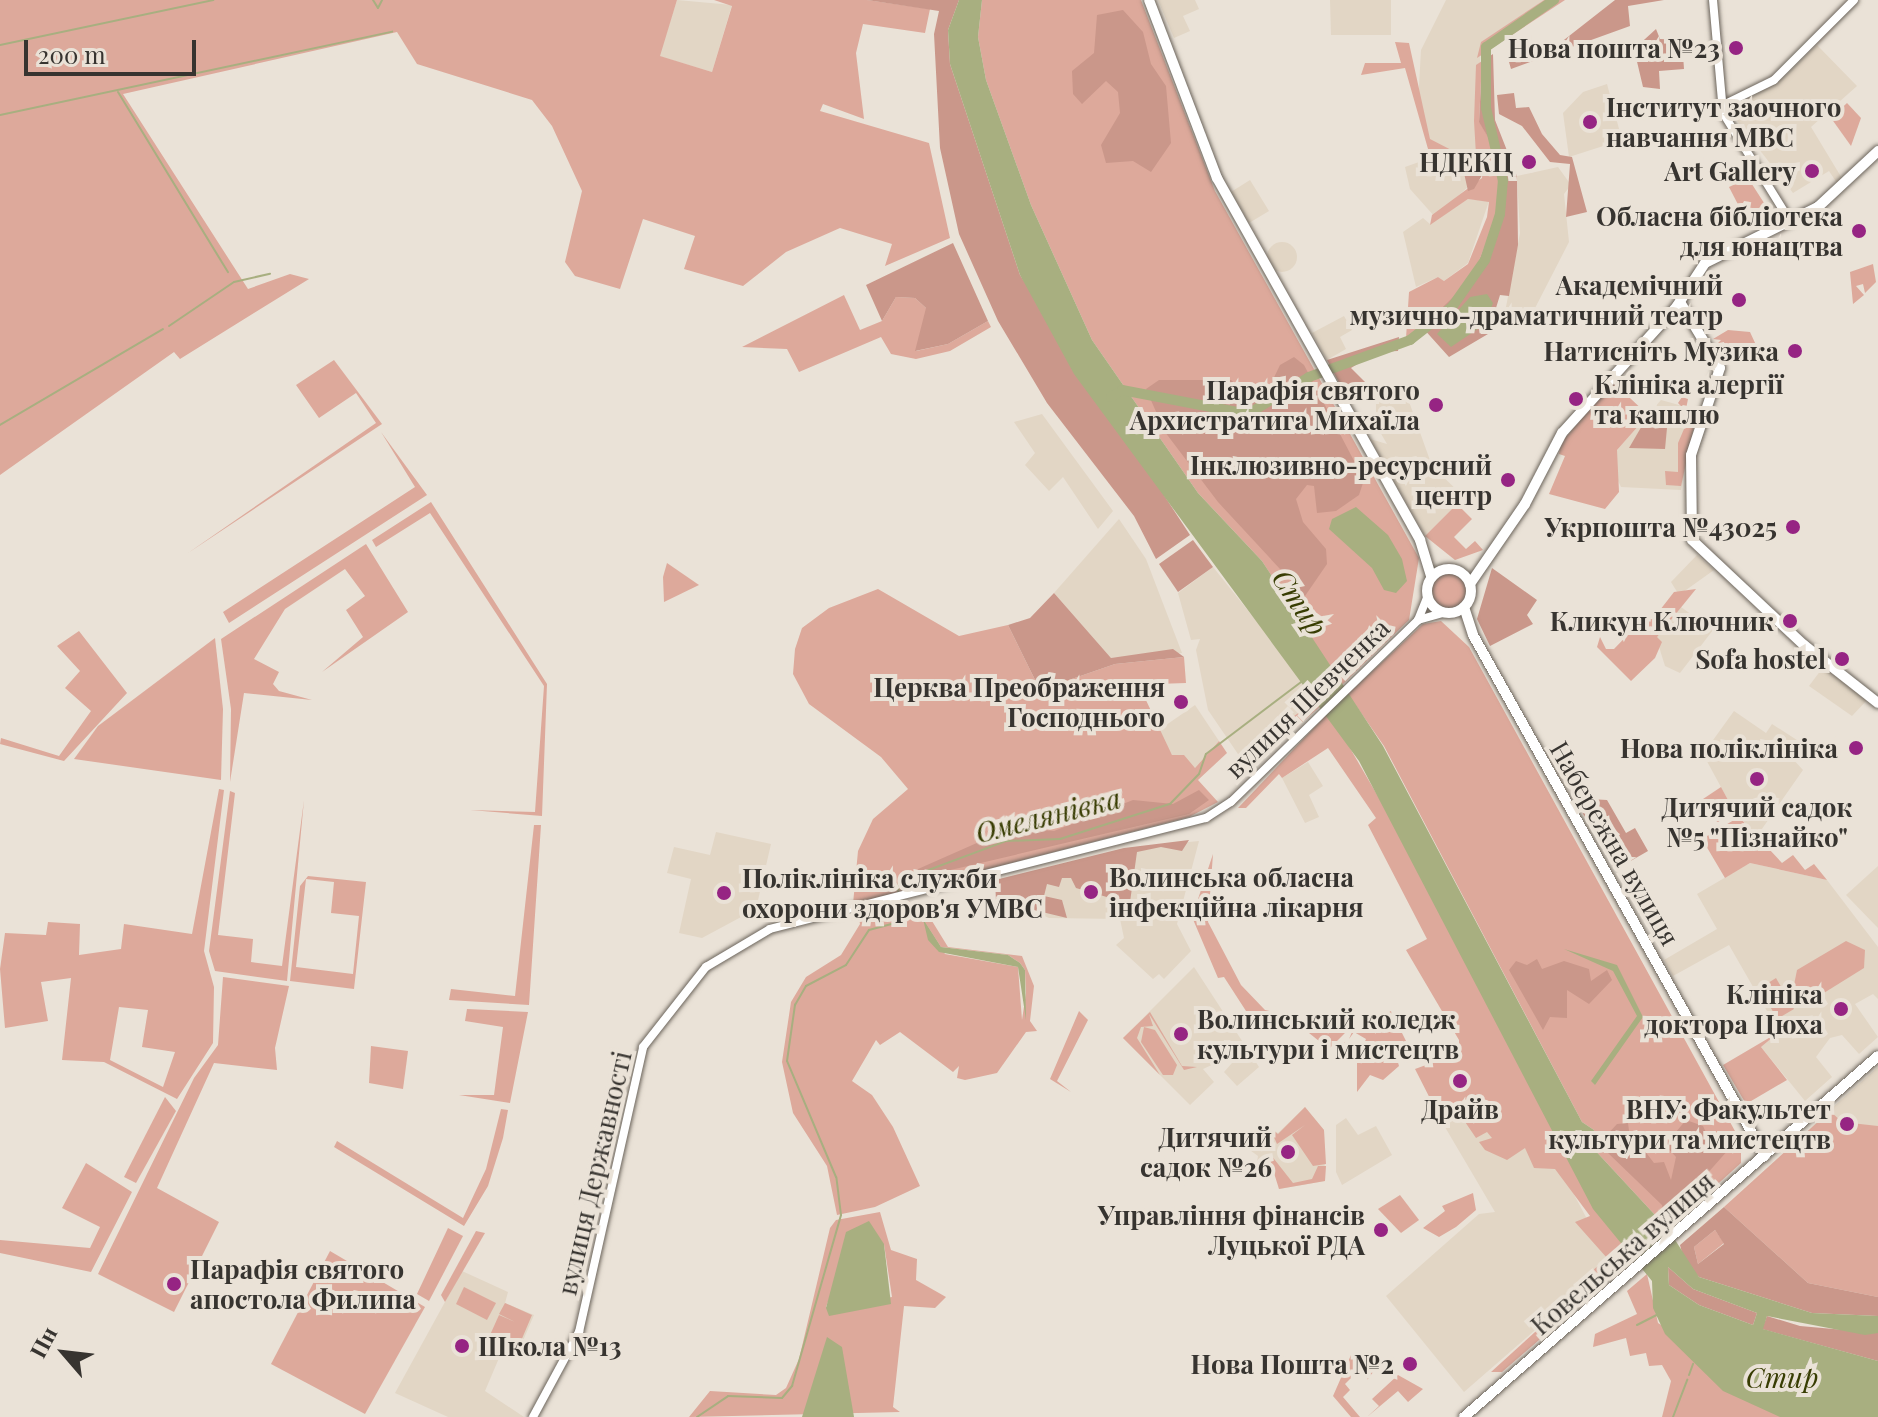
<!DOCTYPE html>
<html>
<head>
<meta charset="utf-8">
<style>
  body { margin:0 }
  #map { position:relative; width:1878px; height:1417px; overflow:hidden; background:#eae2d7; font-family:"Playfair Display",serif }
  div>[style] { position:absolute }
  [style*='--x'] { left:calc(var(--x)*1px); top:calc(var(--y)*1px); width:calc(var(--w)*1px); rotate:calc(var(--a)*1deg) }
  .built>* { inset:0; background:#e2d6c5 }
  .round { border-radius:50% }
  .green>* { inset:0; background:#dda99b }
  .forest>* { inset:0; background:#ca978a }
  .water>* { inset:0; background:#a8af80 }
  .stream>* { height:2px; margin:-1px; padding:0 1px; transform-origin:1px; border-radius:1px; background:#a8af80 }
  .river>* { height:10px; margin:-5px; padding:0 5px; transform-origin:5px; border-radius:5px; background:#a8af80 }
  .roads { filter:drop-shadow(0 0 2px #6b645b) drop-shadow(0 0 2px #6b645b) }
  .minor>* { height:8px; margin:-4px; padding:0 4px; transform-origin:4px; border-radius:4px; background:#fff }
  .major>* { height:10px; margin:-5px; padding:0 5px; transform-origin:5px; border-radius:5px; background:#fff }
  .major>.ring { margin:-5px; padding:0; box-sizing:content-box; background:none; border:10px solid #fff; border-radius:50% }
  .dots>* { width:22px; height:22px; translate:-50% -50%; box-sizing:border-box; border:4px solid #eae2d7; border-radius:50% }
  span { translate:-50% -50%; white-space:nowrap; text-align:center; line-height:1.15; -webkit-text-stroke:8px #eae2d7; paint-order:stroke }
  .poi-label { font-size:26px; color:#373430; font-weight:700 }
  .right { translate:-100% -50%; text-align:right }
  .left { translate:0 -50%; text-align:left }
  .street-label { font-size:26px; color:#373430 }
  .water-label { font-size:28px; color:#383d03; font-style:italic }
  .north { position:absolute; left:24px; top:1313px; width:80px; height:80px; -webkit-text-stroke:6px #eae2d7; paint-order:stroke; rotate:298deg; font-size:22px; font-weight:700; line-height:32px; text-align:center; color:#373430 }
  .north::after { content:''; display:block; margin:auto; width:28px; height:36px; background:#373430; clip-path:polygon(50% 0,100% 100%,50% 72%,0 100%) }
  .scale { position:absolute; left:24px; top:40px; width:172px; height:36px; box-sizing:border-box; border:4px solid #373430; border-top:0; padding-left:10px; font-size:24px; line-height:28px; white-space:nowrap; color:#373430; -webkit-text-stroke:6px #eae2d7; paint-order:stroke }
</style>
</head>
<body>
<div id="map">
  <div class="built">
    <div style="clip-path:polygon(677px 0,732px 5px,712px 72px,659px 56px)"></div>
    <div style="clip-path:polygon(1158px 0,1195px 0,1199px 9px,1183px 16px,1190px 31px,1174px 38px)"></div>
    <div style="clip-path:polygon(1330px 0,1391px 0,1391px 35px,1331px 35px)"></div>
    <div style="clip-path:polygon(1446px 0,1544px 0,1481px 43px,1476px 155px,1430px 156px,1418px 104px,1421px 50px)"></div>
    <div style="clip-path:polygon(1817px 45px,1857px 86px,1811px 127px,1843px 180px,1837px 183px,1829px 171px,1793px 193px,1728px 109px,1785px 76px)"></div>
    <div style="clip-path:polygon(1607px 84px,1622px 140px,1569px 157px,1563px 113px,1583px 92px)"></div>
    <div style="clip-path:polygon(1436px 156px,1462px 164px,1469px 186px,1435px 217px,1410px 189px,1405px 167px)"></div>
    <div style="clip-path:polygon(1558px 167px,1571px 185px,1564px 194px,1569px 242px,1533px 312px,1506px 307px,1520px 233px,1517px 176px)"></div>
    <div style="clip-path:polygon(1250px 180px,1269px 211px,1249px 223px,1231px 192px)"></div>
    <div style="clip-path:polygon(1468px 199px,1489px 201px,1468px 263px,1444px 281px,1438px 277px,1416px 287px,1403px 232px,1423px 218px,1430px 224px)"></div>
    <div class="round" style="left:1267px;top:242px;width:30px;height:30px"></div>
    <div style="clip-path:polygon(1344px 316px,1352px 330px,1340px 337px,1346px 349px,1327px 360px,1312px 333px)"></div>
    <div style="clip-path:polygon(1393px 392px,1407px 396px,1432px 466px,1464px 497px,1425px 536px,1370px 439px,1387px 444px,1376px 425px,1376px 398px)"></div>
    <div style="clip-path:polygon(1661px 400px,1697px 410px,1681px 490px,1621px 487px,1613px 470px,1617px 450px)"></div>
    <div style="clip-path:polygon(1042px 414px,1113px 511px,1098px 529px,1063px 477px,1049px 491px,1025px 465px,1035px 453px,1014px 422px)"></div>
    <div style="clip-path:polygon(1119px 519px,1146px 559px,1182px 653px,1111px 658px,1054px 593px)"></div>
    <div style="clip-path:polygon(1697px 555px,1714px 570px,1679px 595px,1671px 582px)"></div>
    <div style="clip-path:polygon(1213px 567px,1319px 699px,1238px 754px,1208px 710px,1196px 650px,1200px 639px,1191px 640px,1178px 593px)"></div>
    <div style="clip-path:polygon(1681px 607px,1713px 630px,1680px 673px,1665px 666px,1656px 637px)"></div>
    <div style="clip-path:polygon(1824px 666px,1868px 699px,1852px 716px,1809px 686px)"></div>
    <div style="clip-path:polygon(1195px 705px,1219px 741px,1195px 768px,1172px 755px,1159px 730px)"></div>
    <div style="clip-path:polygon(1734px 711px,1766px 733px,1772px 724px,1800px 742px,1791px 757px,1803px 770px,1757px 836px,1734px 811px,1703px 754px)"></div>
    <div style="clip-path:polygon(1308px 762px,1323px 786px,1309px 795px,1319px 817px,1305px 823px,1282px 778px)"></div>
    <div style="clip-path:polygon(716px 832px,771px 844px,756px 909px,702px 938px,679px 933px,691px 879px,667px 873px,674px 847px,710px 855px)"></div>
    <div style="clip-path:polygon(1199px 841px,1177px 924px,1191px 951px,1164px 979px,1159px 974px,1153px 979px,1116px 945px,1124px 938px,1120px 919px,1049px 918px,1038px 913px,1020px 883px,1137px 847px)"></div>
    <div style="clip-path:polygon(1750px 863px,1827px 880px,1878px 947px,1878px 999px,1873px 994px,1855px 1004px,1878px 1037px,1859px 1054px,1842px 1035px,1830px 1038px,1816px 1057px,1832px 1077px,1805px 1101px,1761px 1047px,1779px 1032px,1729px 945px,1673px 976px,1664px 960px,1717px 929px,1697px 894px)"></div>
    <div style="clip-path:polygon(1878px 866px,1878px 928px,1846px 895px)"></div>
    <div style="clip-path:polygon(1194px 967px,1259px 1067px,1237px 1086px,1224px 1072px,1232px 1063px,1227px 1058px,1203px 1069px,1214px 1082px,1190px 1105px,1123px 1038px)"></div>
    <div style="clip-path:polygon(1878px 1067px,1878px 1140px,1801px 1137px,1832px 1108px)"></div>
    <div style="clip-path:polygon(1480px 1101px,1546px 1142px,1611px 1264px,1464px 1392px,1386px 1296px,1479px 1214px,1495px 1212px,1442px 1122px)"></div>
    <div style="clip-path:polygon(1305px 1107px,1324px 1130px,1325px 1181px,1279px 1189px,1275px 1163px,1269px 1157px,1261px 1172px,1256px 1169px,1258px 1156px,1243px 1145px,1270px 1128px,1278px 1133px)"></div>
    <div style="clip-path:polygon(1346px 1118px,1358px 1135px,1376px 1126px,1392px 1155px,1342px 1185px,1336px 1172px,1336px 1125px)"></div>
    <div style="clip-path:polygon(462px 1271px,508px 1292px,505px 1303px,534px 1315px,519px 1350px,505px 1344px,485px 1391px,524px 1417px,448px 1417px,395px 1393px)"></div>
  </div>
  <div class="green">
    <div style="clip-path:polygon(0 0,677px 0,660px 56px,712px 72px,732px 6px,714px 0,867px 0,930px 9px,925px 33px,863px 24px,856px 53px,864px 119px,823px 104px,820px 111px,929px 143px,950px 238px,885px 266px,892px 244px,840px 228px,786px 252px,743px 286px,684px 269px,695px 236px,643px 219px,620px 289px,575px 276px,565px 262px,582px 191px,552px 126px,532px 100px,417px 64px,397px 32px,123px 94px,248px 289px,290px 274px,309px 279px,180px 359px,174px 352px,0 475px)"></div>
    <div style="clip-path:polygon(982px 0,1141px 0,1215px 191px,1419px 558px,1409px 620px,1342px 685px,1262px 561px,1198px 493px,1092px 340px,1031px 205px,986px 80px,978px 37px)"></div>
    <div style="clip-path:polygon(1544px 0,1565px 0,1477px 58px,1481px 42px)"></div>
    <div style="clip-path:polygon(1395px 42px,1409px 43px,1430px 139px,1461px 155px,1430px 156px,1405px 68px,1361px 75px,1365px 63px,1401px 63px)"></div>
    <div style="clip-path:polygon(1482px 61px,1479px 121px,1499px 156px,1497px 214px,1472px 279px,1450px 305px,1406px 338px,1409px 292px,1438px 277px,1444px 281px,1468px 264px,1487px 217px,1489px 202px,1468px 199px,1430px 225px,1432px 215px,1482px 178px,1484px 156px,1476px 155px,1474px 121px,1476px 65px)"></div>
    <div style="clip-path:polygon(1847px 103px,1861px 118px,1851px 146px,1831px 118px)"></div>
    <div style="clip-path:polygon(1748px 178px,1766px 206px,1746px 220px,1729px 187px)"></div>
    <div style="clip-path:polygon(1873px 264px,1876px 282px,1865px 293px,1863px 284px,1856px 286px,1864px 295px,1853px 304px,1850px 272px)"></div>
    <div style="clip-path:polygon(844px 295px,860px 330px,882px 321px,896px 297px,915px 298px,926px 308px,927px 323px,916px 351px,948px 344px,988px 321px,991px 327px,950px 351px,916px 359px,891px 354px,881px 337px,799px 372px,787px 349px,742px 347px)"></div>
    <div style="clip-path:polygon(1728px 330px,1750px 332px,1756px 345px,1723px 356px,1716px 345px,1721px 340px,1713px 339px)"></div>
    <div style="clip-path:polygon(334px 360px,382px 424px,188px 553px,376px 423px,356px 393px,319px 418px,296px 385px)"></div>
    <div style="clip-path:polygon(1613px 382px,1648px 415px,1617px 450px,1619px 492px,1605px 509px,1549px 494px,1565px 456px,1559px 454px,1561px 443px)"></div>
    <div style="clip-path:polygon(1682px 397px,1688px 399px,1686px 409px,1697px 413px,1681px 486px,1666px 485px,1665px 471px,1678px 472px,1678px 443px,1690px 415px,1678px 403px)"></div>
    <div style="clip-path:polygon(381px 432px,427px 495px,229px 623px,223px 612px,415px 487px)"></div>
    <div style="clip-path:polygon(431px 502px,547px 684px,542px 816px,470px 810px,535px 812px,544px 686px,430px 513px,376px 547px,372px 540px)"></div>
    <div style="clip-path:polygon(1457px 504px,1472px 519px,1454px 537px,1466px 549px,1475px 541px,1483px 550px,1455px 560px,1425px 536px)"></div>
    <div style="clip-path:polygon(366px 544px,408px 612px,322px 672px,363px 637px,346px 610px,365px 596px,345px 569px,285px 609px,254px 659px,279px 672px,273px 684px,279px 691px,312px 700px,244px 693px,230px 782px,231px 709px,221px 639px)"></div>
    <div style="clip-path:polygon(667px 563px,699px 585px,664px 602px,663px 577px)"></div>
    <div class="round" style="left:1432px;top:574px;width:34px;height:34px"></div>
    <div style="clip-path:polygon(878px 589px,959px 636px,1008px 625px,1040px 690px,1115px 664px,1184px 657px,1186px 683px,1157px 684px,1144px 696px,1172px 755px,1184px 755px,1195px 768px,1219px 741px,1227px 753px,1198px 780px,1218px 802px,1189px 817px,853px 904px,858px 851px,873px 819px,908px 789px,881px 757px,809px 704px,793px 674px,795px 649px,802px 628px,829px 608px)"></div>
    <div style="clip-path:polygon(1696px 589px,1657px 637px,1662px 642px,1655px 658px,1631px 681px,1597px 647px,1600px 637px,1606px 649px,1614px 649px,1642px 620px,1653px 619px,1674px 592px)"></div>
    <div style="clip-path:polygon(1441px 621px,1469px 647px,1741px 1142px,1741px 1163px,1668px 1229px,1592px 1147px,1594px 1130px,1582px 1122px,1384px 746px,1348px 694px,1423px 624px)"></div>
    <div style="clip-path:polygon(79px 631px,127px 693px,64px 761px,0 744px,1px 738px,59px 756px,91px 711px,65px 688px,80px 671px,57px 646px)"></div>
    <div style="clip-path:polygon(215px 638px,223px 709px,221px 780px,74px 759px,98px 726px)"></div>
    <div style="clip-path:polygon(1319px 699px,1323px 704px,1249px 769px,1238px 754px)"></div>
    <div style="clip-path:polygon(1329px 712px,1635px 1239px,1634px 1258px,1502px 1372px,1491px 1372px,1588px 1284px,1584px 1278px,1607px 1258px,1575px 1222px,1590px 1216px,1555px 1169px,1534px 1168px,1525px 1148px,1507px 1160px,1485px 1150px,1479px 1142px,1492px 1138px,1487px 1132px,1476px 1138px,1459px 1113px,1442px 1122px,1415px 1069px,1459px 1053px,1459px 1040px,1406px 950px,1427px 939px,1368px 825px,1376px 818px,1328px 748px,1282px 778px,1279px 774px,1246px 808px,1238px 808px)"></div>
    <div style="clip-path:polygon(1721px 787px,1734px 811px,1718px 822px,1691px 807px)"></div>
    <div style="clip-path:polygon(evenodd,219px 789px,224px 790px,204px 951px,214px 987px,213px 1043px,177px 1099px,104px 1062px,62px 1060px,71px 978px,41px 982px,48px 1021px,5px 1028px,0 969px,5px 933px,46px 935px,48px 922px,80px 924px,79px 955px,121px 949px,124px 924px,192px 934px,219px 789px,119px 1007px,148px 1010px,142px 1047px,175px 1052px,163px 1087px,110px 1060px,119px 1007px)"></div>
    <div style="clip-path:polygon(230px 791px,235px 793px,218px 935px,253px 939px,251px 962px,282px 966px,304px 800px,287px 981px,215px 971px,209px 951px)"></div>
    <div style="clip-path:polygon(1739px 817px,1782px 863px,1793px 855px,1805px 870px,1814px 864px,1827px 880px,1750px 863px,1725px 878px,1702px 839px)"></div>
    <div style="clip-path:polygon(534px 825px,541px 825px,529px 1005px,449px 1000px,451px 989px,515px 996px)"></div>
    <div style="clip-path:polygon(1213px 854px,1208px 922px,1241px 985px,1265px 1010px,1320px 1022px,1340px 1011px,1350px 1015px,1355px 1023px,1329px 1049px,1299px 1025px,1265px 1021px,1246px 1011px,1224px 977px,1218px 978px,1192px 917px)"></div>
    <div style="clip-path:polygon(evenodd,308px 876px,366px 882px,354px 989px,290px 981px,300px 886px,308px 876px,306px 879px,334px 882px,331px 913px,359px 916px,353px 974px,296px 967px,306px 879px)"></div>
    <div style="clip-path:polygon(evenodd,909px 901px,932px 921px,948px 947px,1022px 956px,1034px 986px,1030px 1021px,1037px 1031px,1026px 1032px,997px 1073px,965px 1080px,957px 1078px,959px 1066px,953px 1072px,900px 1032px,880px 1045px,876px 1040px,852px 1081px,872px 1095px,893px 1127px,920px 1186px,875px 1207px,837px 1215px,827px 1166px,793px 1113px,782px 1062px,791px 1002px,806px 977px,841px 955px,860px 924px,858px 913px,829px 920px,830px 919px,909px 901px,923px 919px,941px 947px,1008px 955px,1020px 963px,1025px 970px,1026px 993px,1022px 1020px,1018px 967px,945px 954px,923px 919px)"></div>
    <div style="clip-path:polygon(1846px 941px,1865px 950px,1864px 968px,1819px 996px,1801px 994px,1794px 985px,1797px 970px)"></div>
    <div style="clip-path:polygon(223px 977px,289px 986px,275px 1048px,277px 1070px,214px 1063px,157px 1188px,219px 1222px,174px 1312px,98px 1274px,194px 1078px,218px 1045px)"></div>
    <div style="clip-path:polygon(1776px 978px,1794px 1009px,1777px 1019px,1760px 988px)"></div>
    <div style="clip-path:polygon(467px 1009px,528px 1012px,510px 1103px,459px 1095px,494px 1095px,503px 1027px,465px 1021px)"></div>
    <div style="clip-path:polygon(1079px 1011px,1088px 1020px,1057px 1081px,1071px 1092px,1050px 1079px)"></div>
    <div style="clip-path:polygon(1391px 1011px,1406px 1041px,1394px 1048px,1399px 1066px,1383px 1080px,1370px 1075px,1357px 1092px,1357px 1060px,1335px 1049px,1344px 1042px,1360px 1053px,1366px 1039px,1354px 1032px,1349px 1039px,1352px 1032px,1365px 1025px,1376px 1034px,1371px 1023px)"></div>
    <div style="clip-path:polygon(1150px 1012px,1182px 1066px,1197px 1067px,1184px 1070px,1149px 1014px,1153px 1026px,1141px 1027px,1137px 1038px,1160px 1075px,1123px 1038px)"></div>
    <div style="clip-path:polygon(1144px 1027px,1155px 1030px,1177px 1065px,1173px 1075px,1163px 1075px,1141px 1042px)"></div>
    <div style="clip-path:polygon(1779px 1032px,1761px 1047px,1787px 1080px,1746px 1104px,1723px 1065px)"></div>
    <div style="clip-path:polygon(371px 1046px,408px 1051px,403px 1089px,369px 1083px)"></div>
    <div style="clip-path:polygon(165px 1097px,176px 1111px,136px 1183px,124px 1177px)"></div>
    <div style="clip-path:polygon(1305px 1107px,1324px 1130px,1326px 1164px,1313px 1166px,1292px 1135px,1305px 1125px,1277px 1144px,1270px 1128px,1278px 1134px)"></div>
    <div style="clip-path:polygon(501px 1109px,508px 1110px,503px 1138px,488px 1186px,464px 1226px,334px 1147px,337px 1141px,463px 1218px,486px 1169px)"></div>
    <div style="clip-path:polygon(1830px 1111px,1842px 1122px,1878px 1126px,1878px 1297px,1808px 1283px,1724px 1207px)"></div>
    <div style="clip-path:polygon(1271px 1155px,1293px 1183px,1312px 1179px,1318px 1166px,1326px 1166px,1325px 1181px,1279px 1189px,1269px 1157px,1257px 1179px,1267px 1157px)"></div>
    <div style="clip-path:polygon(86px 1163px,132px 1192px,91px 1272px,0 1253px,0 1240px,90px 1248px,100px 1227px,62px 1208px)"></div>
    <div style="clip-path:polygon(1473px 1193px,1476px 1210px,1456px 1227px,1439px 1237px,1423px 1228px,1445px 1211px,1442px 1206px)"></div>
    <div style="clip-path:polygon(1400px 1195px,1419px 1220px,1401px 1233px,1378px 1209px)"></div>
    <div style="clip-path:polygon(evenodd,880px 1212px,891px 1250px,917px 1259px,916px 1280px,946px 1297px,935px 1308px,904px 1306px,893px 1407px,900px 1412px,689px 1417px,710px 1391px,776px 1395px,786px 1388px,799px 1359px,830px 1228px,836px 1220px,880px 1212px,884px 1244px,892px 1297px,826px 1307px,833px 1289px,884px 1244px)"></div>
    <div style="clip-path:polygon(448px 1228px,463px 1236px,429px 1301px,417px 1294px)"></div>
    <div style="clip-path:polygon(1715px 1230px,1724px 1243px,1698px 1264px,1694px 1247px)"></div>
    <div style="clip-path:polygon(476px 1231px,485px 1233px,445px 1302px,441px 1295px)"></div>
    <div style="clip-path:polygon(330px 1251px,425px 1307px,365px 1414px,271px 1364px)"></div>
    <div style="clip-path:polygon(1647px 1274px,1658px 1323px,1807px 1417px,1662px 1417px,1671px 1381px,1662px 1365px,1649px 1366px,1646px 1353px,1630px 1356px,1626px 1338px,1593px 1347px,1595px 1334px,1637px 1314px,1627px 1291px)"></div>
    <div style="clip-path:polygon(464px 1287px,496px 1303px,487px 1320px,456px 1304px)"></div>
    <div style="clip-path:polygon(505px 1303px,532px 1315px,518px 1348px,490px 1335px,499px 1315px,515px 1322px,499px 1314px)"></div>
    <div style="clip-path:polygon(1351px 1355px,1377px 1367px,1367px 1380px,1370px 1373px,1363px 1366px,1345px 1384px,1350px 1390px,1343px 1397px,1360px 1417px,1351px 1417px,1333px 1396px)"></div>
    <div style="clip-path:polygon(1398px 1375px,1423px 1389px,1408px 1402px,1398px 1391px,1367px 1417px,1379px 1406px,1372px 1399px)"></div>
  </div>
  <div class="forest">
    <div style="clip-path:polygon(867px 0,959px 0,948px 30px,950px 64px,1020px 275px,1190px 535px,1156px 559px,1134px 516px,1047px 403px,998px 321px,959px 234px,940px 148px,934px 34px,939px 11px)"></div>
    <div style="clip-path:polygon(1615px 0,1664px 0,1628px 6px,1630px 26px,1511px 69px,1509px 62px,1555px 47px)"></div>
    <div style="clip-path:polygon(1123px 10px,1143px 32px,1151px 64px,1166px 86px,1171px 143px,1151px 172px,1133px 161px,1106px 163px,1101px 145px,1120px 113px,1118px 92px,1106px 81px,1082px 104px,1073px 94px,1072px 71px,1094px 53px,1097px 15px)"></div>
    <div style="clip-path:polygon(1656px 29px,1660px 39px,1682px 40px,1684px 69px,1659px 71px,1660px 89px,1643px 87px,1634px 49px)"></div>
    <div style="clip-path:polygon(1493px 54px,1495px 120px,1517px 176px,1518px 245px,1509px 296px,1500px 295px,1488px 334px,1449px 357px,1422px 327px,1472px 279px,1497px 214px,1499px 156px,1479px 122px,1482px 61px)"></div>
    <div style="clip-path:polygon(1514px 93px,1516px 108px,1529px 107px,1542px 134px,1560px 155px,1572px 157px,1587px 212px,1566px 217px,1570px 164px,1550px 162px,1522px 126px,1499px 114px,1497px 95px)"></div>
    <div style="clip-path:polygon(1446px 152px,1485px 156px,1485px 170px,1474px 189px,1468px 191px,1462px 164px,1453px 156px,1430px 157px)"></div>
    <div style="clip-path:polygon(953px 243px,988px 321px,948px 344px,915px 351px,926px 308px,915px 298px,896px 297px,882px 321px,866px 285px)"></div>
    <div style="clip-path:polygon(1399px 337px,1398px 351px,1377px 352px,1351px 368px,1373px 390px,1345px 394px,1327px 360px)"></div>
    <div style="clip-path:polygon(1294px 357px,1304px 365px,1364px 480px,1359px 495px,1336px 511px,1317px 513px,1314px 486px,1307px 485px,1296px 499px,1303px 522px,1326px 549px,1327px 564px,1305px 596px,1218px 502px,1165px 432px,1146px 389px,1159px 380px,1231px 380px,1248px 395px,1268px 390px,1280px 365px)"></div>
    <div style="clip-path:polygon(1643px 424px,1667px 428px,1665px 449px,1629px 448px)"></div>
    <div style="clip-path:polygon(1193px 540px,1213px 567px,1178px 592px,1159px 564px)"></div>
    <div style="clip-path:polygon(1492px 568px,1537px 600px,1527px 615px,1533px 624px,1490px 646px,1477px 619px)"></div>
    <div style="clip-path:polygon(1054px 593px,1111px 658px,1173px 649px,1184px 657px,1115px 664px,1040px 690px,1008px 625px,1030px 618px)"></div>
    <div style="clip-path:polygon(1199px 790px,1209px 800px,1189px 814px,912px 879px,918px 869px,1013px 827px,1054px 831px,1133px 800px,1173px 804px)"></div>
    <div style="clip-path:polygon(1589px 799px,1607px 800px,1626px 833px,1635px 828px,1648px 851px,1615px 870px,1578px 805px)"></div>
    <div style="clip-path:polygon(1189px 840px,1182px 851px,1161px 847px,1137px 852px,1130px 902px,1119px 900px,1119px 894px,1117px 900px,1076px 888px,1071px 878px,1062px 878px,1059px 887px,1047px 884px,1044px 896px,1062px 900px,1067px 918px,996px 901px,995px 880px,1124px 848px)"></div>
    <div style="clip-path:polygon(1537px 959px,1542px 969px,1564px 961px,1589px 969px,1591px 981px,1607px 970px,1612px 980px,1589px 1004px,1567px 990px,1567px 1018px,1550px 1017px,1543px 1030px,1509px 970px,1516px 961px,1527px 965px)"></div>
    <div style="clip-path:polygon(1686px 1120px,1703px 1126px,1710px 1141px,1727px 1140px,1729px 1149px,1690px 1193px,1683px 1213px,1665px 1218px,1662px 1205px,1608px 1153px,1604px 1138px,1617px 1124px,1628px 1123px,1630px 1138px,1617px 1142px,1616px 1154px,1641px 1146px,1654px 1163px,1664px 1162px,1671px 1180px,1676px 1157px,1665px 1145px)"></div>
    <div style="clip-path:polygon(evenodd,1724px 1207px,1808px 1283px,1878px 1297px,1878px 1316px,1812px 1313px,1699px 1277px,1685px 1264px,1680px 1245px,1724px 1207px,1715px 1230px,1724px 1244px,1698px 1264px,1694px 1247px,1715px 1230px)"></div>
    <div style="clip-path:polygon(1668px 1267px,1693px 1289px,1757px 1313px,1753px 1325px,1699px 1305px,1669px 1285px)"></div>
    <div style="clip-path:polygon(1767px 1316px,1800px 1326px,1878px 1333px,1878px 1361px,1762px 1329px)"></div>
  </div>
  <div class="water">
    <div style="clip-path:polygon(evenodd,959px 0,982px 0,978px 37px,986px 80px,1031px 205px,1092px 340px,1198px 493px,1262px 561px,1383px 746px,1582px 1122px,1594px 1130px,1592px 1147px,1668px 1229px,1699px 1277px,1812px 1313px,1878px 1316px,1878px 1333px,1865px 1335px,1767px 1316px,1763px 1329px,1878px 1361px,1878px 1417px,1780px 1417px,1723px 1391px,1665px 1334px,1653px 1308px,1652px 1281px,1593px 1209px,1359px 761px,1074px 374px,1020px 275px,950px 64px,948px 30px,959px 0,1668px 1267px,1693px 1289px,1757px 1313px,1753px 1325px,1699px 1305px,1669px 1285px,1668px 1267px)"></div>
    <div style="clip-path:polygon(1487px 294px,1493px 303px,1485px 324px,1451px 347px,1437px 334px,1470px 297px)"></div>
    <div style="clip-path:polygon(1356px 507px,1388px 535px,1402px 559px,1407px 581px,1396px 593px,1384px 590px,1372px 568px,1329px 529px,1332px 519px)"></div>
    <div style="clip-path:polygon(923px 919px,941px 947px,1008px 955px,1020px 963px,1025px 970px,1026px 1020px,1018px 967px,939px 952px,928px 940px)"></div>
    <div style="clip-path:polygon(1564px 949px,1617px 965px,1643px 1017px,1595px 1085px,1591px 1081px,1637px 1016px,1613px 971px)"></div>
    <div style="clip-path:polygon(869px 1221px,884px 1244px,891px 1304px,829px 1316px,826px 1308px,846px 1232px)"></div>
    <div style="clip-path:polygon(827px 1337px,842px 1347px,854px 1417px,802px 1417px)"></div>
  </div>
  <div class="stream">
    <div style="--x:373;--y:0;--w:9;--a:58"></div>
    <div style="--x:378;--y:8;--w:9;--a:-63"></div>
    <div style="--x:0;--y:45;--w:218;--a:-11.9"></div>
    <div style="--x:118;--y:92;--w:211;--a:58.6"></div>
    <div style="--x:0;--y:115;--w:401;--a:-12"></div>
    <div style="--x:169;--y:326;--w:78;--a:-34.1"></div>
    <div style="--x:234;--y:282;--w:37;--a:-13"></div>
    <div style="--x:0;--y:425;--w:189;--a:-30.5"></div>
    <div style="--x:898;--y:893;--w:12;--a:-85"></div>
    <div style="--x:899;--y:881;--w:114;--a:-20.5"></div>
    <div style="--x:1006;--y:841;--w:54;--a:-2.1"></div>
    <div style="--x:1060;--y:839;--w:115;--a:-17.7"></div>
    <div style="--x:1170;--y:804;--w:42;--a:-46"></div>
    <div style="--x:1199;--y:774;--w:21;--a:-71"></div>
    <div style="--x:1206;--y:754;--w:123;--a:-37.1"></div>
    <div style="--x:1637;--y:1325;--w:22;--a:-27"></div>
    <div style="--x:1689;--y:1375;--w:12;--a:-70"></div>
    <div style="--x:697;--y:1417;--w:37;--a:-34"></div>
    <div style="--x:728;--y:1396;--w:54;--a:2.1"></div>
    <div style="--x:782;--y:1398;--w:16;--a:-50"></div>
    <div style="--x:792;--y:1386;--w:178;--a:-74"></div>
    <div style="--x:841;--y:1215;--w:38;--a:-97"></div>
    <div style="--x:836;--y:1177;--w:126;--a:-112.9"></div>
    <div style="--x:787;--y:1061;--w:57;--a:-81.9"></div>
    <div style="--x:795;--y:1005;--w:22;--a:-60"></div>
    <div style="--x:806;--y:986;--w:45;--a:-27.7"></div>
    <div style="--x:846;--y:965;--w:42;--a:-56.7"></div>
    <div style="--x:869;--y:930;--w:31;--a:-15"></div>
    <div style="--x:899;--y:922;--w:13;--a:-63"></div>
    <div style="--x:905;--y:910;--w:12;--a:-114"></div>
    <div style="--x:1673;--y:1417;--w:40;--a:-69"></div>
  </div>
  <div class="river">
    <div style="--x:1111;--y:397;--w:13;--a:-32"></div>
    <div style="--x:1122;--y:390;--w:128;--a:10.8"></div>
    <div style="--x:1248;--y:414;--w:71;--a:-31.2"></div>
    <div style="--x:1309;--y:377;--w:108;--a:-20.1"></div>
    <div style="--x:1410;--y:340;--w:53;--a:-38.2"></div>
    <div style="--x:1452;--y:307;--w:57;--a:-54.9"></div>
    <div style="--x:1485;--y:260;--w:48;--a:-71.9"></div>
    <div style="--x:1500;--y:214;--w:33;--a:-85"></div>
    <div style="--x:1503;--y:181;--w:75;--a:-103.1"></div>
    <div style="--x:1486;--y:108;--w:61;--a:-90"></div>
    <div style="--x:1486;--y:47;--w:83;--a:-34.7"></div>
  </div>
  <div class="roads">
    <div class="minor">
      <div style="--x:1713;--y:0;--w:113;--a:84.9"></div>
      <div style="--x:1723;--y:113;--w:127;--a:58.2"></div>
      <div style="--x:1721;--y:106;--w:59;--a:-26.1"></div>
      <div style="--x:1774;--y:80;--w:113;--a:-45"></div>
      <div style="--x:1418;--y:620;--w:24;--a:-68"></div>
      <div style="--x:533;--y:1417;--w:97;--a:-61.6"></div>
      <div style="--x:579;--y:1332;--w:292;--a:-77.3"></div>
      <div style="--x:643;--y:1047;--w:102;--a:-51.8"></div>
      <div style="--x:706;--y:967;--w:74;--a:-30.7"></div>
      <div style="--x:770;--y:929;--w:450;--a:-14.3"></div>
      <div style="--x:1206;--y:818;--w:30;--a:-33"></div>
      <div style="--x:1231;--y:802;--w:261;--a:-44.2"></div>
      <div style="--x:1418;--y:620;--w:26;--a:-16"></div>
    </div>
    <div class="major">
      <div style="--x:1149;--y:0;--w:191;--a:69.1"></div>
      <div style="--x:1217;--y:178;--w:415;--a:60.7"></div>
      <div style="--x:1420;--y:540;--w:38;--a:73"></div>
      <div style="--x:1680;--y:302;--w:77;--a:58.8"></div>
      <div style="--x:1720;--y:368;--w:92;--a:108.4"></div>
      <div style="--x:1691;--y:455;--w:85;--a:89.3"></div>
      <div style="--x:1692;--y:540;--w:154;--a:43.2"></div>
      <div style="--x:1804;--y:645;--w:94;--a:38.1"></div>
      <div class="ring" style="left:1427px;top:569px;width:34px;height:34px"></div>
      <div style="--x:1470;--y:584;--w:97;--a:-55.5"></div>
      <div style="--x:1525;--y:504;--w:80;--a:-62.5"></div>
      <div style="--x:1562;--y:433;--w:171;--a:-47.8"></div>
      <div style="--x:1677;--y:306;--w:51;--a:-56.9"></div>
      <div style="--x:1705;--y:263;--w:126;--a:-26.4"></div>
      <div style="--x:1818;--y:207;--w:82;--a:-43"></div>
      <div style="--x:1464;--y:607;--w:29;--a:72"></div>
      <div style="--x:1473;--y:635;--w:597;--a:60.73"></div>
      <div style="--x:1464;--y:1417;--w:549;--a:-41.09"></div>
    </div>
  </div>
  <div class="dots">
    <div style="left:1736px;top:48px;background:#962483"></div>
    <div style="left:1590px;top:122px;background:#962483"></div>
    <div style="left:1529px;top:162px;background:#962483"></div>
    <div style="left:1812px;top:171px;background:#962483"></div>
    <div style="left:1859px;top:231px;background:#962483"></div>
    <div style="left:1739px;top:300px;background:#962483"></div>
    <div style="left:1795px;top:351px;background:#962483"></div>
    <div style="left:1576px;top:399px;background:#962483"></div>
    <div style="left:1436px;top:405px;background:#962483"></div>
    <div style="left:1508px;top:480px;background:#962483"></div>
    <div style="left:1793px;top:527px;background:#962483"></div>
    <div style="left:1790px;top:621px;background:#962483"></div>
    <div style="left:1842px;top:659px;background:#962483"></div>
    <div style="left:1181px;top:702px;background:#962483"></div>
    <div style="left:1856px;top:748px;background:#962483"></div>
    <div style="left:1757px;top:779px;background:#962483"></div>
    <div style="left:1091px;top:892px;background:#962483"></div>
    <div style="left:724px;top:893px;background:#962483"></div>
    <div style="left:1841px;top:1009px;background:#962483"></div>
    <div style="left:1181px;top:1034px;background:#962483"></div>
    <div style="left:1460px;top:1081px;background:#962483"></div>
    <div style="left:1847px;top:1124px;background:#962483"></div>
    <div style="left:1288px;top:1152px;background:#962483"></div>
    <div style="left:1381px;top:1230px;background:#962483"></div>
    <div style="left:174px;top:1284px;background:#962483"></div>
    <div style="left:462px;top:1346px;background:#962483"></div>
    <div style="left:1410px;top:1364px;background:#962483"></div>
  </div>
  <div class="poi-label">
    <span class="right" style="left:1720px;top:48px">Нова пошта №23</span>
    <span class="left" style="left:1606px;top:122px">Інститут заочного<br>навчання МВС</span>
    <span class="right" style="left:1513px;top:162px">НДЕКЦ</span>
    <span class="right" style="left:1796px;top:171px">Art Gallery</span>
    <span class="right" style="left:1843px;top:231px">Обласна бібліотека<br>для юнацтва</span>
    <span class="right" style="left:1723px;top:300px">Академічний<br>музично-драматичний театр</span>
    <span class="right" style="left:1779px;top:351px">Натисніть Музика</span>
    <span class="left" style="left:1594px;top:399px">Клініка алергії<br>та кашлю</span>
    <span class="right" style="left:1420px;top:405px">Парафія святого<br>Архистратига Михаїла</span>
    <span class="right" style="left:1492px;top:480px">Інклюзивно-ресурсний<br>центр</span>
    <span class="right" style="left:1777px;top:527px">Укрпошта №43025</span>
    <span class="right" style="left:1774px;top:621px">Кликун Ключник</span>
    <span class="right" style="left:1826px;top:659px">Sofa hostel</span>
    <span class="right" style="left:1165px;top:702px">Церква Преображення<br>Господнього</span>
    <span class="right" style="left:1838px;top:748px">Нова поліклініка</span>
    <span style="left:1757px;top:822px">Дитячий садок<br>№5 "Пізнайко"</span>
    <span class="left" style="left:1109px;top:892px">Волинська обласна<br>інфекційна лікарня</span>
    <span class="left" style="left:742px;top:893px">Поліклініка служби<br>охорони здоров'я УМВС</span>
    <span class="right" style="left:1823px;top:1009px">Клініка<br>доктора Цюха</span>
    <span class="left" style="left:1197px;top:1034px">Волинський коледж<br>культури і мистецтв</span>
    <span style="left:1460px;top:1109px">Драйв</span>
    <span class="right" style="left:1831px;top:1124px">ВНУ: Факультет<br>культури та мистецтв</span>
    <span class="right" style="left:1272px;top:1152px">Дитячий<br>садок №26</span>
    <span class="right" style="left:1365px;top:1230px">Управління фінансів<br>Луцької РДА</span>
    <span class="left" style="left:190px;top:1284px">Парафія святого<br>апостола Филипа</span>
    <span class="left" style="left:478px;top:1346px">Школа №13</span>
    <span class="right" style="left:1394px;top:1364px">Нова Пошта №2</span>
  </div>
  <div class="street-label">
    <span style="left:1307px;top:698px;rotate:-44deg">вулиця Шевченка</span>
    <span style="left:1615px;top:843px;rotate:60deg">Набережна вулиця</span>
    <span style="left:594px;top:1173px;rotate:-77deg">вулиця Державності</span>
    <span style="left:1622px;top:1253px;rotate:-41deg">Ковельська вулиця</span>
  </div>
  <div class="water-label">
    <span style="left:1300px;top:602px;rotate:56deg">Стир</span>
    <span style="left:1048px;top:815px;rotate:-14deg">Омелянівка</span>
    <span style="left:1782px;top:1377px">Стир</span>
  </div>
  <div class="north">Пн</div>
  <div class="scale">200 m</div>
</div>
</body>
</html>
